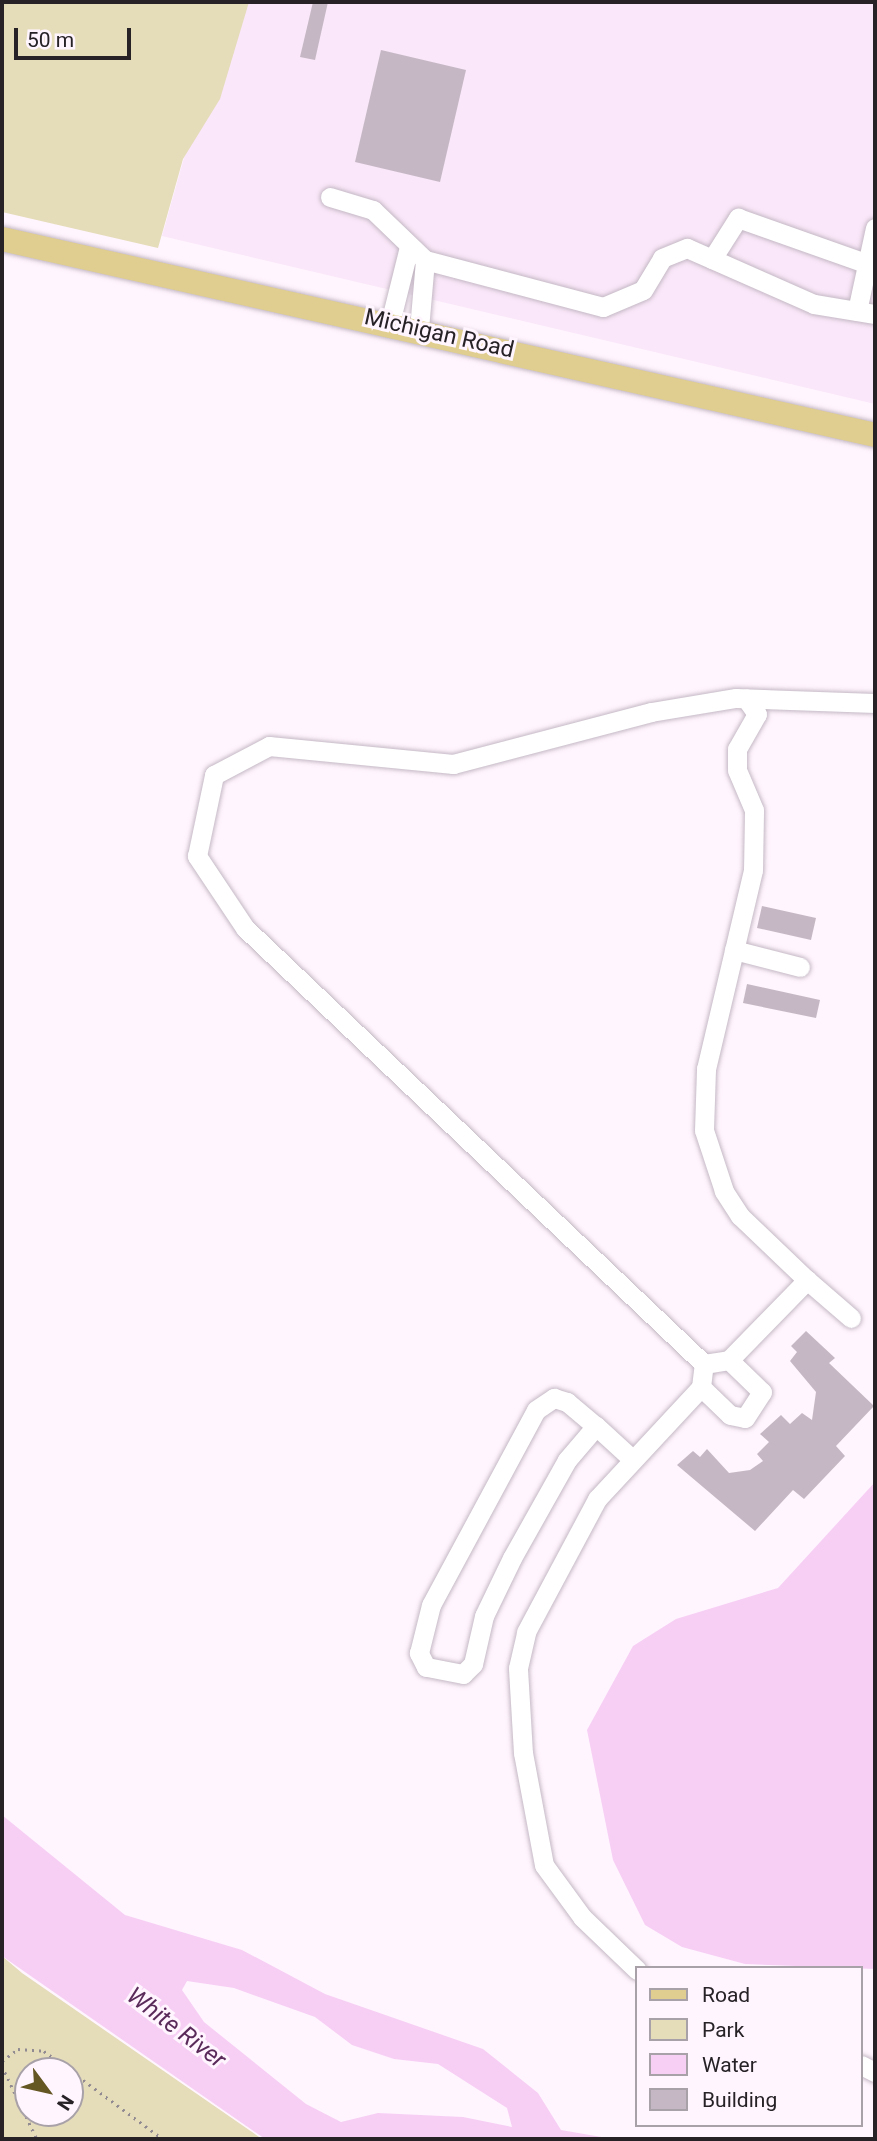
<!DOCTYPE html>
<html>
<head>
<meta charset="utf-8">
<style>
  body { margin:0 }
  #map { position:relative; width:877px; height:2141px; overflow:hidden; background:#fff5fe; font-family:Roboto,sans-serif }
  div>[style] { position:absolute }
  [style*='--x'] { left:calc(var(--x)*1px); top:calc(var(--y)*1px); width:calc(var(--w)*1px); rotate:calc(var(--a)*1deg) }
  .built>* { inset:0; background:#fae7f9 }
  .green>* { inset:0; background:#e5dcba }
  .water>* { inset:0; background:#f7cff5 }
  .building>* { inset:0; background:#c5b8c4 }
  .path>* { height:2.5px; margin-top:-1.25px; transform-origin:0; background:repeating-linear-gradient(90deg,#918a90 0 2px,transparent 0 7px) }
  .roads { filter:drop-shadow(0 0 2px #c4b8c4) drop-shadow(0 0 2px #c4b8c4) }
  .minor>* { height:19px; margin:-9.5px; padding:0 9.5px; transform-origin:9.5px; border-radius:9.5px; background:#fff }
  .major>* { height:24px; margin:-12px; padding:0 12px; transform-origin:12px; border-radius:12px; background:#dfce8f }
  span { translate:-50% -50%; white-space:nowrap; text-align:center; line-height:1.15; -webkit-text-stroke:6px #fff5fe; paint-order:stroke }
  .street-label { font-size:23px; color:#262226 }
  .water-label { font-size:24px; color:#5a2a5a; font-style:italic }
  .frame { position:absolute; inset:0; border:4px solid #262226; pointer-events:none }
  .legend { position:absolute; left:635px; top:1966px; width:228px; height:161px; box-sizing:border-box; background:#fff5fe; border:2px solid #a8a1a8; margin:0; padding:9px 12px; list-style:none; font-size:21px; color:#262226 }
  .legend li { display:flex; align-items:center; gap:14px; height:35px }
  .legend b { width:35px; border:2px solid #a8a1a8 }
  .north { position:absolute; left:14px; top:2057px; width:70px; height:70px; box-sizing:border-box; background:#fff5fe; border:2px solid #a8a1a8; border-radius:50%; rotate:123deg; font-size:19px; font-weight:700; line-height:28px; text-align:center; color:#262226 }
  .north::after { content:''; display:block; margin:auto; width:24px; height:32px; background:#655723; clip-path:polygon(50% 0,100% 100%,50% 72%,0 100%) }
  .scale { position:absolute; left:14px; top:28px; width:117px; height:32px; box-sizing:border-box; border:4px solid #262226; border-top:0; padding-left:9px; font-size:21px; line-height:24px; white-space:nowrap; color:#262226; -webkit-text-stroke:5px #fff5fe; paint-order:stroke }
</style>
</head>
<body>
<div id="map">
  <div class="built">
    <div style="clip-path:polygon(228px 2px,875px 2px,875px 404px,162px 236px)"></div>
  </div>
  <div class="green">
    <div style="clip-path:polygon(2px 2px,249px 2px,220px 99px,183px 159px,158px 248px,2px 212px)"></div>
    <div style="clip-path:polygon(evenodd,2px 1956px,22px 1973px,262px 2139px,2px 2139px,2px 1956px,28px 2071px,70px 2071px,70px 2113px,28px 2113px,28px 2071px)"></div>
  </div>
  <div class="water">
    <div style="clip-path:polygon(875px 1482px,875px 1969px,745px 1964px,682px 1947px,645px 1925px,613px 1860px,587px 1730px,633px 1646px,676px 1619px,778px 1588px)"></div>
    <div style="clip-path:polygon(evenodd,2px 1815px,125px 1915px,242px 1950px,325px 1994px,483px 2049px,538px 2093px,561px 2130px,613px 2139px,265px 2139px,2px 1956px,2px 1815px,187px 1981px,234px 1988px,315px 2017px,352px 2045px,394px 2059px,438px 2064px,507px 2108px,512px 2127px,463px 2117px,378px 2113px,341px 2122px,306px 2104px,204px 2022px,182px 1990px,187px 1981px)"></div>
  </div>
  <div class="building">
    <div style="clip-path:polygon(313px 2px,328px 2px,315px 60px,300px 57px)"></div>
    <div style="clip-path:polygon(381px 50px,466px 70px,440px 182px,355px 162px)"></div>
    <div style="clip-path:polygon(762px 906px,816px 918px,811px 940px,757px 928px)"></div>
    <div style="clip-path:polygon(747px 984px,820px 1000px,816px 1018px,743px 1003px)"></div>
    <div style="clip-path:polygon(806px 1331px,835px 1358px,829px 1363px,874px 1406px,836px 1446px,845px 1456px,804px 1499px,793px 1490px,755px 1531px,677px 1465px,693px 1451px,700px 1457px,707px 1449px,729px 1473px,750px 1470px,763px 1461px,757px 1454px,769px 1442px,760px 1434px,781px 1415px,790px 1424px,802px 1413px,812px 1420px,816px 1392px,790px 1361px,797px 1352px,791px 1346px)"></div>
  </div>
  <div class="path">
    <div style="--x:2;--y:2061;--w:20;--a:-37"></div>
    <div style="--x:18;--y:2049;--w:26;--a:4"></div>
    <div style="--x:44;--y:2051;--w:148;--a:36.5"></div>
    <div style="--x:2;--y:2066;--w:81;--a:64.4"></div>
  </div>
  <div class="roads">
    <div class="minor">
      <div style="--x:330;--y:197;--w:45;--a:16.8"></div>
      <div style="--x:373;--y:210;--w:72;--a:43.9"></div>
      <div style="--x:712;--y:259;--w:49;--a:-57.6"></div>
      <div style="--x:738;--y:218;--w:138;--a:19.5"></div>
      <div style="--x:857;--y:311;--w:85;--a:-77.8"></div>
      <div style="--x:390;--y:323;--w:78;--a:-76"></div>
      <div style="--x:419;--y:329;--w:69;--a:-85"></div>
      <div style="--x:425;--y:260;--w:184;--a:14.8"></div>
      <div style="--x:603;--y:307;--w:43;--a:-23"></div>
      <div style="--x:643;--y:290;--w:37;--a:-59"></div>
      <div style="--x:662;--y:258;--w:27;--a:-22"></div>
      <div style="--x:687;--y:248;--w:139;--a:23.8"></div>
      <div style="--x:814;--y:304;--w:62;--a:9.3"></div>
      <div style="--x:734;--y:950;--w:68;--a:14.4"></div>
      <div style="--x:807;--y:1280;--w:58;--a:40.8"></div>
      <div style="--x:704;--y:1364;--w:25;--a:-9"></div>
      <div style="--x:729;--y:1360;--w:112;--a:-45.7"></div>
      <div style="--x:807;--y:1280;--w:93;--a:-136.3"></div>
      <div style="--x:740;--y:1216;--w:30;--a:-123"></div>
      <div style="--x:724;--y:1191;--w:64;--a:-108.2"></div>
      <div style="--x:704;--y:1130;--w:61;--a:-88.1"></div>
      <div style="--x:706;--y:1069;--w:204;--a:-76.7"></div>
      <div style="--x:753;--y:870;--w:60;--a:-89"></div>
      <div style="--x:754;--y:810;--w:43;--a:-113"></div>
      <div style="--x:737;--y:770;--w:21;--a:-90"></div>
      <div style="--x:737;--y:749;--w:40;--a:-60.3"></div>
      <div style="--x:757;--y:714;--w:19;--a:-125"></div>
      <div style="--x:701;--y:1387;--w:40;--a:44"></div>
      <div style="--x:730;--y:1415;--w:15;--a:11"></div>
      <div style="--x:745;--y:1418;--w:31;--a:-57"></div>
      <div style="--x:762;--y:1392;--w:46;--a:-135.9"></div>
      <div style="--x:596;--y:1426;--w:45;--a:130.5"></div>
      <div style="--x:567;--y:1460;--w:112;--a:119.3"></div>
      <div style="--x:512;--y:1558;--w:64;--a:115.8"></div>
      <div style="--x:484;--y:1616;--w:49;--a:102.9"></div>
      <div style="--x:473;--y:1664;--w:14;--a:135"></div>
      <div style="--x:463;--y:1674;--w:38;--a:-169"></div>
      <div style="--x:426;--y:1667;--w:16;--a:-117"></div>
      <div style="--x:419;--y:1653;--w:49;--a:-76"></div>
      <div style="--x:431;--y:1605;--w:221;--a:-61.7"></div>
      <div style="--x:536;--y:1410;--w:22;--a:-34"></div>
      <div style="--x:554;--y:1398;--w:14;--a:17"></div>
      <div style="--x:567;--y:1402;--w:38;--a:40"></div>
      <div style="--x:596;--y:1426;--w:47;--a:42.4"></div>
      <div style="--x:637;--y:1970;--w:76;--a:-136.1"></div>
      <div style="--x:582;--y:1917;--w:64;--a:-126.2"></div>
      <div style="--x:544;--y:1865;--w:114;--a:-100.6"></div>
      <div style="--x:523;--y:1753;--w:85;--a:-93.4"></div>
      <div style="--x:518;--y:1668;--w:37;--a:-77"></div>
      <div style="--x:526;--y:1632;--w:151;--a:-61.9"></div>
      <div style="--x:597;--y:1499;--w:153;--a:-47.1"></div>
      <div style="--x:701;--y:1387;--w:23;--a:-83"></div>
      <div style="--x:704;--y:1364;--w:633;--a:-136.47"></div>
      <div style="--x:245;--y:928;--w:87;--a:-123.7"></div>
      <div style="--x:197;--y:856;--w:83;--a:-78.1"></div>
      <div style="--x:214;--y:775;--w:62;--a:-27.8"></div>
      <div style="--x:269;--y:746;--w:185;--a:5.6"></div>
      <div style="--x:453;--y:764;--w:205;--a:-14.7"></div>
      <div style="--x:651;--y:712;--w:86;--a:-9.4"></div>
      <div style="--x:736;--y:698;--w:139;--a:2.1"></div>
      <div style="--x:861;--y:2065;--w:16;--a:27"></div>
    </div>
    <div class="major">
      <div style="--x:2;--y:239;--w:895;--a:12.65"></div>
    </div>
  </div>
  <div class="street-label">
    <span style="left:439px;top:334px;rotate:13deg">Michigan Road</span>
  </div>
  <div class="water-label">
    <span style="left:176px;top:2028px;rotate:37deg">White River</span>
  </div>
  <div class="frame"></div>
  <ul class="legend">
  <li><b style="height:9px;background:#dfce8f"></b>Road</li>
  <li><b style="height:19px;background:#e5dcba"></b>Park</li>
  <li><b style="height:19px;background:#f7cff5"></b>Water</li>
  <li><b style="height:19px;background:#c5b8c4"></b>Building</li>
  </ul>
  <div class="north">N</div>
  <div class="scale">50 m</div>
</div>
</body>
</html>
